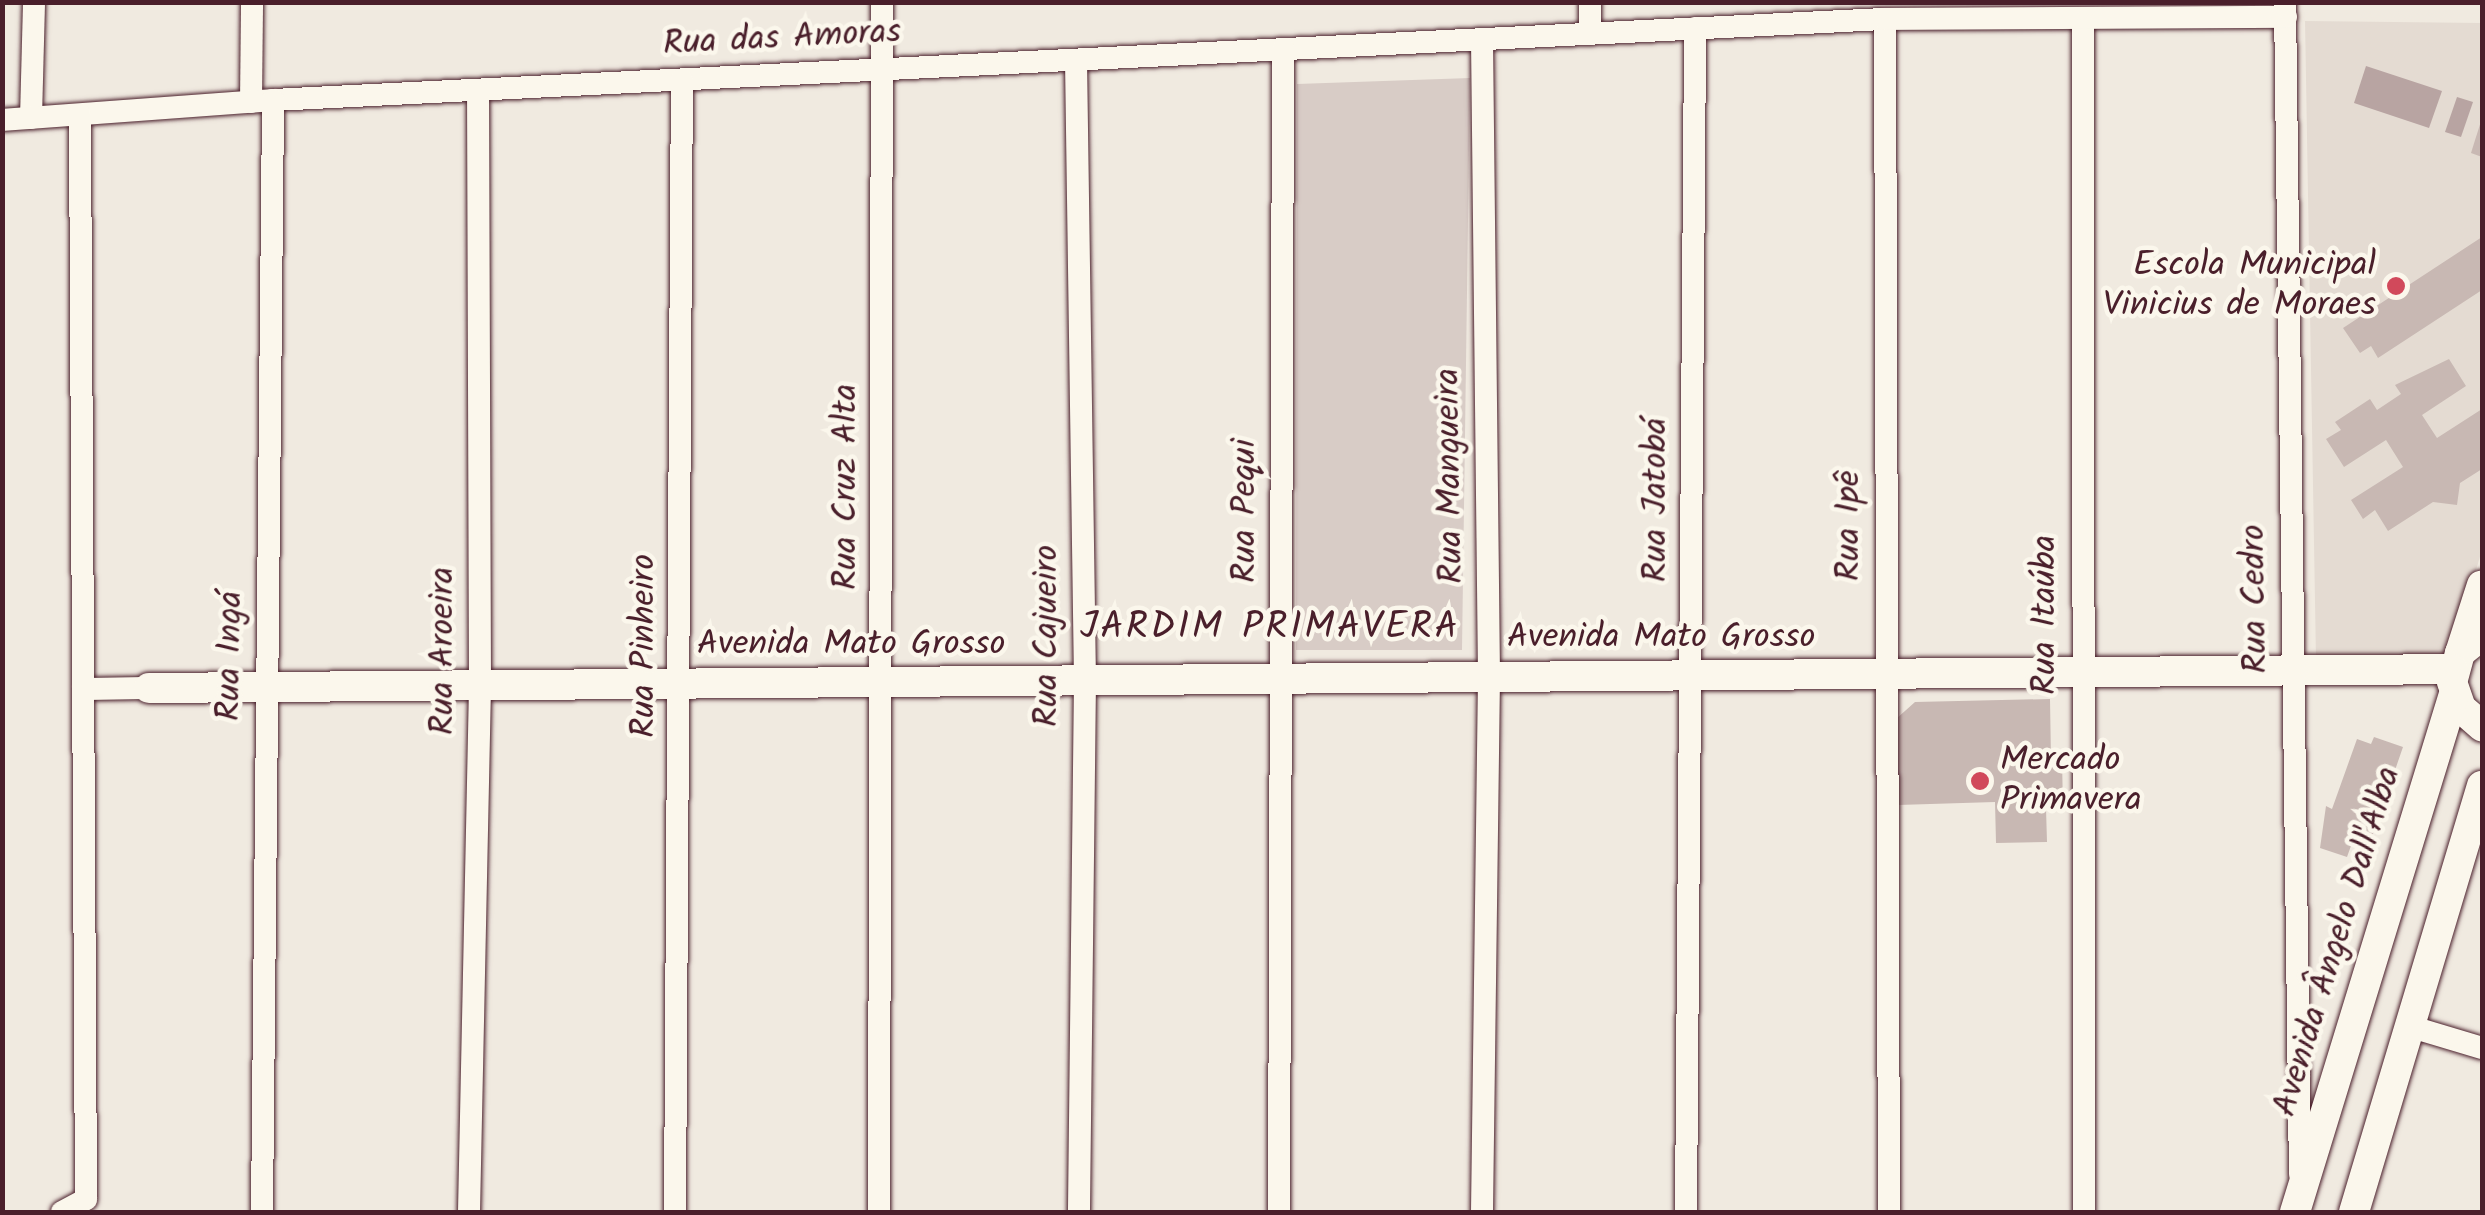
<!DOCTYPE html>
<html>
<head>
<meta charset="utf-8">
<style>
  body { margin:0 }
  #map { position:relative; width:2485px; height:1215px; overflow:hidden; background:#f0eae0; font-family:Kalam,sans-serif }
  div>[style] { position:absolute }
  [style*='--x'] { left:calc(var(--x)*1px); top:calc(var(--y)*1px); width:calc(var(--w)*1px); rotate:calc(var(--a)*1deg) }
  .built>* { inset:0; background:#e4dbd2 }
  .green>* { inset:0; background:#d8ccc6 }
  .water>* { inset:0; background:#b8a4a2 }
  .building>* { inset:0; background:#c8b8b3 }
  .roads { filter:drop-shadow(0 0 2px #4a1f2b) drop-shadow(0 0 2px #4a1f2b) }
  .street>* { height:22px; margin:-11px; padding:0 11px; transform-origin:11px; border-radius:11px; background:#fbf7ec }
  .secondary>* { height:30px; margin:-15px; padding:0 15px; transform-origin:15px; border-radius:15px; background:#fbf7ec }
  .dots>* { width:28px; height:28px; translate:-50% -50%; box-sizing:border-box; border:5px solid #fbf7ec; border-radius:50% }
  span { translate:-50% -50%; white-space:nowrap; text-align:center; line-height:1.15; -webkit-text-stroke:9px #fbf7ec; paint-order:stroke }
  .street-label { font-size:35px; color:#4a1f2b }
  .poi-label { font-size:35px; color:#4a1f2b }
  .right { translate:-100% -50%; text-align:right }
  .left { translate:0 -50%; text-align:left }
  .neighbourhood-label { font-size:38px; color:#4a1f2b; letter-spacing:2.5px }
  .frame { position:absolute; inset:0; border:5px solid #4a1f2b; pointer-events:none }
</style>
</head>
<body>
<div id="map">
  <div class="built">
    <div style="clip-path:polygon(2305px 21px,2482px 23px,2482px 550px,2452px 650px,2437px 659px,2316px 660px)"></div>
  </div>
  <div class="green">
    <div style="clip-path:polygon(1470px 78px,1462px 650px,1296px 650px,1297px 84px)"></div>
  </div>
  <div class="water">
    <div style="clip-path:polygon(2366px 66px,2442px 91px,2429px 128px,2354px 103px)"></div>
    <div style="clip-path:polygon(2457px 97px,2473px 102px,2461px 137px,2445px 132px)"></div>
  </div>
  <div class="building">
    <div style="clip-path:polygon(2482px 118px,2482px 157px,2471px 153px)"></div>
    <div style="clip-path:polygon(2482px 237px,2482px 290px,2378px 358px,2371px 346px,2360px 353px,2343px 328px)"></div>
    <div style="clip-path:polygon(2449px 359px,2466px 386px,2422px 415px,2437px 438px,2482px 409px,2482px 469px,2460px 483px,2457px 505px,2433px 502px,2388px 531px,2375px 510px,2363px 519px,2351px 500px,2403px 467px,2386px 440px,2344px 467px,2326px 439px,2341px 430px,2335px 422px,2370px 399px,2377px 410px,2401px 394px,2395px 385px)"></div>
    <div style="clip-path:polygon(2050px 699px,2051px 760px,2062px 759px,2063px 808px,2046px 808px,2047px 842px,1996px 843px,1995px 802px,1898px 805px,1896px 719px,1915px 702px)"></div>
    <div style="clip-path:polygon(2374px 737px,2403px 747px,2373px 834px,2357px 829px,2347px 857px,2320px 848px,2326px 806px,2332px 809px,2357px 739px,2371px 744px)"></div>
  </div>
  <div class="roads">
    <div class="street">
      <div style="--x:2285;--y:2;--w:1172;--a:89.27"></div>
      <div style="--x:2083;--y:18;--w:1194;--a:89.95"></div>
      <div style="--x:1885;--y:19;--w:1193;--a:89.81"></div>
      <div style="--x:1590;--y:33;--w:31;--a:-90"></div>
      <div style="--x:1482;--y:39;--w:638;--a:89.37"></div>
      <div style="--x:1489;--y:677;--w:535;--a:90.75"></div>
      <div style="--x:1076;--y:60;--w:620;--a:89.17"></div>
      <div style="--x:1085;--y:680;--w:532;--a:90.65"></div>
      <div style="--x:251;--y:102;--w:100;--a:-89.4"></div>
      <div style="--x:31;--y:118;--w:116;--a:-88.5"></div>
      <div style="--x:2;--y:120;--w:272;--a:-4.2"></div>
      <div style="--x:273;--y:100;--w:1614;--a:-2.88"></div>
      <div style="--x:1885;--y:19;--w:401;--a:-0.3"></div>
      <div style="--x:83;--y:689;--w:66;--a:-0.9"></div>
      <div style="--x:2412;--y:1027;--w:73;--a:16.7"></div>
      <div style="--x:62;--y:1212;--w:27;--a:-28"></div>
      <div style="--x:86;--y:1199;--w:1084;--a:-90.32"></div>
      <div style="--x:262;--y:1212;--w:1112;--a:-89.43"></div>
      <div style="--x:469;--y:1212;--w:527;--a:-88.8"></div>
      <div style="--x:480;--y:685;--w:595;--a:-90.19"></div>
      <div style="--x:675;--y:1212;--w:1132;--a:-89.65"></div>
      <div style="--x:879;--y:1212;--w:1210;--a:-89.86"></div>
      <div style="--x:1279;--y:1212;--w:1163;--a:-89.8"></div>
      <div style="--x:1686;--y:1212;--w:1184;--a:-89.56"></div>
    </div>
    <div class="secondary">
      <div style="--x:2482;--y:635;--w:28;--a:141"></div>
      <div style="--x:2460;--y:653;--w:30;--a:105"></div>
      <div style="--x:2452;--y:682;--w:28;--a:71"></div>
      <div style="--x:2461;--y:708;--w:28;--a:41"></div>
      <div style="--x:2460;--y:653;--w:71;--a:-72.1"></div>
      <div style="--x:149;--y:688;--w:2304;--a:-0.47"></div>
      <div style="--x:2295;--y:1212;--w:542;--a:-72.94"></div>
      <div style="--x:2354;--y:1212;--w:445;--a:-73.3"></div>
    </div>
  </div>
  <div class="dots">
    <div style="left:2396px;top:286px;background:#d1495b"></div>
    <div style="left:1980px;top:781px;background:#d1495b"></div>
  </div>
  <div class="street-label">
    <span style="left:782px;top:39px;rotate:-3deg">Rua das Amoras</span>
    <span style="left:1451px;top:476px;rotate:-91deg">Rua Mangueira</span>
    <span style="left:847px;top:487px;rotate:-90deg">Rua Cruz Alta</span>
    <span style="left:1657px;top:500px;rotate:-90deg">Rua Jatobá</span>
    <span style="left:1246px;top:511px;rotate:-90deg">Rua Pequi</span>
    <span style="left:1850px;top:526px;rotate:-90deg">Rua Ipê</span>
    <span style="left:2256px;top:599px;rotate:-91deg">Rua Cedro</span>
    <span style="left:2046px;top:615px;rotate:-90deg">Rua Itaúba</span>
    <span style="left:1048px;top:636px;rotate:-90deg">Rua Cajueiro</span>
    <span style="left:1661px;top:638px">Avenida Mato Grosso</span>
    <span style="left:851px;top:645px">Avenida Mato Grosso</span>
    <span style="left:645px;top:646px;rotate:-90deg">Rua Pinheiro</span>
    <span style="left:444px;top:651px;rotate:-90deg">Rua Aroeira</span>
    <span style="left:231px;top:656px;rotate:-89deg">Rua Ingá</span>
    <span style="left:2338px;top:942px;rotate:-73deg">Avenida Ângelo Dall'Alba</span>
  </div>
  <div class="poi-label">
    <span class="right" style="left:2376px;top:286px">Escola Municipal<br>Vinicius de Moraes</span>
    <span class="left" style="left:2000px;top:781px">Mercado<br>Primavera</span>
  </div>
  <div class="neighbourhood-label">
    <span style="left:1270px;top:629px">JARDIM PRIMAVERA</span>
  </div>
  <div class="frame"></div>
</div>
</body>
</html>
